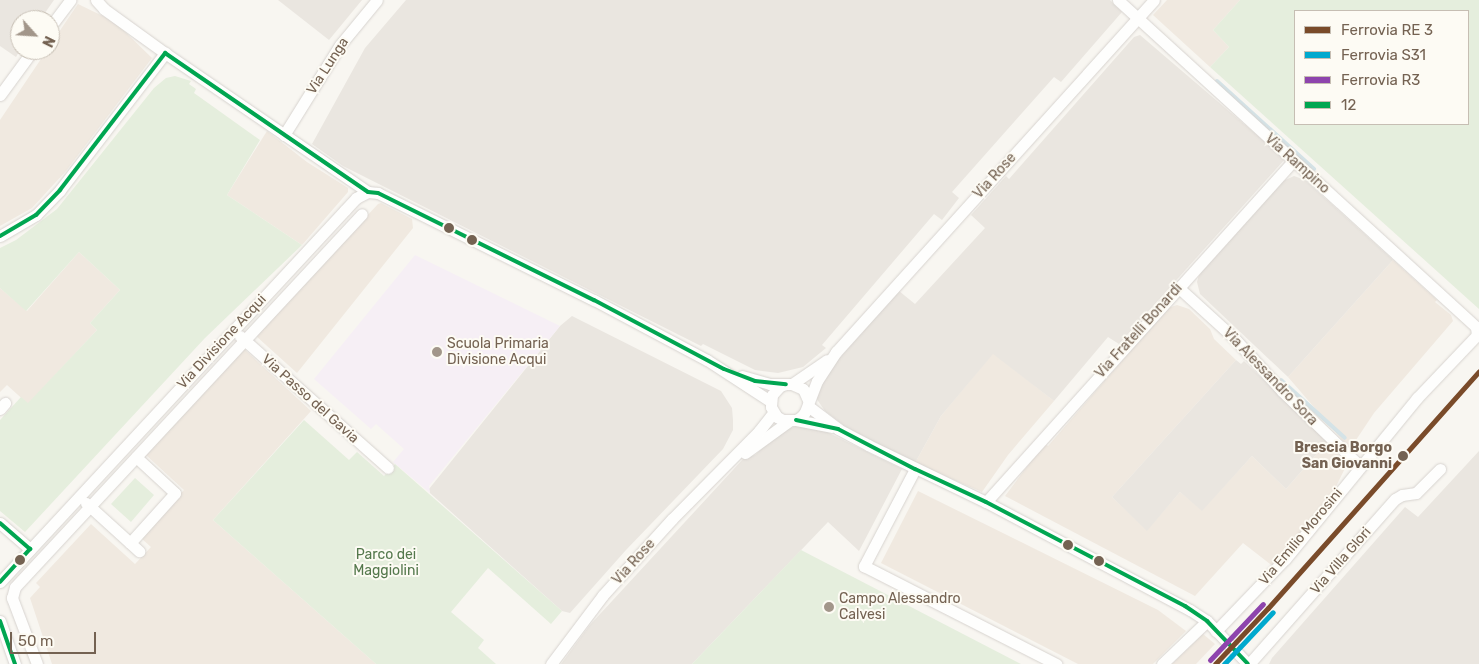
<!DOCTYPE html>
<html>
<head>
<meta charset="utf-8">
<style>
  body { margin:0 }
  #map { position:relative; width:1479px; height:664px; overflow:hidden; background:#f8f6f1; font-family:Rubik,sans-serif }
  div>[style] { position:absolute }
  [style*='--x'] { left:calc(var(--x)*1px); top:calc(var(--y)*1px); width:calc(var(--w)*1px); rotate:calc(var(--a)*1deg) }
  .residential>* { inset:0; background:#f0e9e0 }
  .industrial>* { inset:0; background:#eae6e0 }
  .education>* { inset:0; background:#f6eff5 }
  .green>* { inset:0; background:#e5eedd }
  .stream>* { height:4px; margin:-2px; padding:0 2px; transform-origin:2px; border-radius:2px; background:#d4e3e7 }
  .roads { filter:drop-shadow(0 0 1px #d7d3cf) drop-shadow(0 0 1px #d7d3cf) }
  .street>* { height:11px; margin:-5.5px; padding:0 5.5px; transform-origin:5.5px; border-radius:5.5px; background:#fefefd }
  .bus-1>* { height:4px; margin:-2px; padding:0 2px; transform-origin:2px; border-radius:2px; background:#00a651 }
  .rail-1>* { height:5px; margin:-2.5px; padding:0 2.5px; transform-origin:2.5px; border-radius:2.5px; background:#7a4b2a }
  .rail-2>* { height:5px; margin:-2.5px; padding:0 2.5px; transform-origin:2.5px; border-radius:2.5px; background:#00a9ce }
  .rail-3>* { height:5px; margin:-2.5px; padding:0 2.5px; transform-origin:2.5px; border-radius:2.5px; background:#8e44ad }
  .dots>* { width:14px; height:14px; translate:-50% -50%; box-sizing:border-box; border:2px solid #fdfbf4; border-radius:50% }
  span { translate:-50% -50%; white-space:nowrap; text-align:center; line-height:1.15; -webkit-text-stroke:4px #fdfbf4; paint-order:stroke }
  .street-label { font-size:14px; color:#746252 }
  .poi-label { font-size:14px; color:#746252 }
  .left { translate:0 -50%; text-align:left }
  .stop-label { font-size:14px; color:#746252; font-weight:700 }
  .right { translate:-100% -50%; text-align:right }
  .park-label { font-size:14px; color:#54784c }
  .legend { position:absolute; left:1294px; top:10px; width:175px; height:115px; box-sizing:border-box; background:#fdfbf4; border:1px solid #c6beb3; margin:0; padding:6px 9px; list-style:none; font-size:15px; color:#746252 }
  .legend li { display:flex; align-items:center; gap:10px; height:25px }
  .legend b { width:25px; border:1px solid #c6beb3 }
  .north { position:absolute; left:10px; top:10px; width:50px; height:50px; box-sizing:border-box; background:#fdfbf4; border:1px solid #c6beb3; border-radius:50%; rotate:116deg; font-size:14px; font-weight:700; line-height:20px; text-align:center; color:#746252 }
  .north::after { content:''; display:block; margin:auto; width:18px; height:22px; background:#a2968a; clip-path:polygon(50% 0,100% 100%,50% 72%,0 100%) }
  .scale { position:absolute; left:10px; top:632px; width:86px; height:22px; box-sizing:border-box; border:2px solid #746252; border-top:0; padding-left:6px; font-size:15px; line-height:18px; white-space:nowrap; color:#746252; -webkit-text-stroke:4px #fdfbf4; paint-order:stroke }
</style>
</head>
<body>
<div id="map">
  <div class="residential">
    <div style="clip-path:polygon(1167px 0,1240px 0,1213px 30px,1229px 47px,1210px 67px,1153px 15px)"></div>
    <div style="clip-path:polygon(78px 4px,115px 22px,152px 58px,66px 171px,32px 208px,0 226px,0 120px,47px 50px,50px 50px,50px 45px)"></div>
    <div style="clip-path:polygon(267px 131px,307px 162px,348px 188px,348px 192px,302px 245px,227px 195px)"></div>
    <div style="clip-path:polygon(381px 203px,412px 219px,413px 228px,297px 373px,256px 336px,378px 204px)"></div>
    <div style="clip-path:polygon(79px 252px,120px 290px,90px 323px,97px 330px,28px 404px,7px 385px,0 392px,0 288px,27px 311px)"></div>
    <div style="clip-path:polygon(1393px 260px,1437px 300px,1435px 302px,1451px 315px,1453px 321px,1374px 413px,1350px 449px,1288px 377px)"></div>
    <div style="clip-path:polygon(1177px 305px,1189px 309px,1210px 329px,1214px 339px,1236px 360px,1112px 497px,1147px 530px,1180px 492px,1202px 510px,1252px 456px,1286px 489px,1327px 442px,1347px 464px,1330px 499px,1274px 567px,1243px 543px,1195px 596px,1005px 496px,1044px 444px,1048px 446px,1168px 308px)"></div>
    <div style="clip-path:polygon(244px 349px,311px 411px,213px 520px,376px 664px,52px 664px,30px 598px,40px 587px,36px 583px,91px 524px,135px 564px,151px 547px,141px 538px,184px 490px,146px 455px)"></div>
    <div style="clip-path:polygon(993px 353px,1054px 401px,1008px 455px,982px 492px,915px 463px,941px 416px)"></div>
    <div style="clip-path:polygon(918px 491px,1158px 610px,1186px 631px,1153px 664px,1078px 664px,881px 563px)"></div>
    <div style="clip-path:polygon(1203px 634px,1215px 644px,1196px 664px,1172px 664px)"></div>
  </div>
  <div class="industrial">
    <div style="clip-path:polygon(0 0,54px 0,40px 20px,20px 20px,20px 50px,16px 57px,0 46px)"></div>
    <div style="clip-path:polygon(278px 0,362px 0,329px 40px)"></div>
    <div style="clip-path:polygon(406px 0,1110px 0,1122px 12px,1061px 82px,1054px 77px,952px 192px,959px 198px,942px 220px,934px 214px,822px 345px,826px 348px,803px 367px,778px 373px,755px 370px,703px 344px,701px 346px,343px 166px,312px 144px,365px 48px)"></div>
    <div style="clip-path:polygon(1140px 35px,1285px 159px,1119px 344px,1108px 337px,1054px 401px,993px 354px,941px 416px,915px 463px,846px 427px,825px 411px,816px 398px,821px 379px,899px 291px,915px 304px,985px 228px,971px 215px,1006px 176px,1009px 179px,1134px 37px)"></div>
    <div style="clip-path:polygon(1294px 176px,1305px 180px,1393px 260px,1288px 377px,1200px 294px,1197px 282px,1199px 275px,1283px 181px)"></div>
    <div style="clip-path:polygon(572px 316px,721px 391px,732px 408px,733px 420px,733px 430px,723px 449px,626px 550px,570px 613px,562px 611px,430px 493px,429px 489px,560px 326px)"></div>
    <div style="clip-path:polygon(1236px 360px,1241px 364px,1244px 361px,1327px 442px,1286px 489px,1252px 456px,1202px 511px,1180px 492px,1147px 531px,1112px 497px)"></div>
    <div style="clip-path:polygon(796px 426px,821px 429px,902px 469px,859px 551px,828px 522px,692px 664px,561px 664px,589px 626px,744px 458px,755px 455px,778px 433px)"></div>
    <div style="clip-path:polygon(1479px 451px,1479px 664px,1269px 664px,1272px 658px,1405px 507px,1418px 517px)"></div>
  </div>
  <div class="education">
    <div style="clip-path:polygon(415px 255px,560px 326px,429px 486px,430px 493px,393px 462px,404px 449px,376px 424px,371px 429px,314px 379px)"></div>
  </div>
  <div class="green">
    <div style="clip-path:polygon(evenodd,1240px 0,1479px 0,1479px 309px,1210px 67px,1229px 47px,1213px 30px,1240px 0,1468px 11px,1468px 124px,1295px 124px,1295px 11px,1468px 11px)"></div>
    <div style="clip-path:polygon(175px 76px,191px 81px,189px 84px,196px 89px,194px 93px,260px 140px,227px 195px,302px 245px,205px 338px,25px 532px,0 511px,0 420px,21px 397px,28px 403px,97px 330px,90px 323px,120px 290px,79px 252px,26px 311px,0 288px,0 248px,16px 240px,57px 209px,154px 88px,166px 78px)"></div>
    <div style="clip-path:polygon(304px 420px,349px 460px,357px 452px,384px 476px,395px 464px,562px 611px,551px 624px,488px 568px,451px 612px,484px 640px,478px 648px,496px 664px,376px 664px,213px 520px)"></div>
    <div style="clip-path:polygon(135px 478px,154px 495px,131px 522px,111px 504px)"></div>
    <div style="clip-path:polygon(801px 550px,1021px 664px,692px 664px)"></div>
  </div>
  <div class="stream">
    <div style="--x:1217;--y:81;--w:131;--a:42.2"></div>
    <div style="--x:1281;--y:380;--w:86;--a:42.2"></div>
  </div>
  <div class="roads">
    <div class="street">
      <div style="--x:96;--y:0;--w:12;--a:48"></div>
      <div style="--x:104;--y:9;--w:75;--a:35.8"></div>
      <div style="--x:165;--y:53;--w:246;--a:34.4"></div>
      <div style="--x:368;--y:192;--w:10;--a:6"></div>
      <div style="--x:378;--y:193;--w:241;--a:26.4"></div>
      <div style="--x:594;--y:300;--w:128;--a:28"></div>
      <div style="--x:707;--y:360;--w:75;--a:33.1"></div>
      <div style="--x:1118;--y:0;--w:485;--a:42.4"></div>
      <div style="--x:1476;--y:327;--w:8;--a:83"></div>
      <div style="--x:1477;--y:335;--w:87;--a:133.6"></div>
      <div style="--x:1417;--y:398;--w:208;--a:129.3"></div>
      <div style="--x:1285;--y:559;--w:100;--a:133.8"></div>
      <div style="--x:50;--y:27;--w:34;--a:-53"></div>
      <div style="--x:0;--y:95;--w:56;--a:-53.7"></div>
      <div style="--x:284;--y:135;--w:106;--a:-58.1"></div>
      <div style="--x:340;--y:45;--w:58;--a:-50.6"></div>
      <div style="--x:0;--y:236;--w:42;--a:-30.3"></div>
      <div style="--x:36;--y:215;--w:35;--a:-46"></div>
      <div style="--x:60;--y:190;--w:173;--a:-52.5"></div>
      <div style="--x:1179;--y:288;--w:74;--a:42.3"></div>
      <div style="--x:1234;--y:338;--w:72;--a:47.8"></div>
      <div style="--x:1282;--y:391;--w:108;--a:43.9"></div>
      <div style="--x:240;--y:336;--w:198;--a:41.7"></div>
      <div style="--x:742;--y:376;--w:29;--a:16"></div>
      <div style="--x:770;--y:384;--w:15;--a:0"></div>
      <div style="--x:792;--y:384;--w:42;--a:-34.4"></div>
      <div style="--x:808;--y:400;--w:12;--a:-114"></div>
      <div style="--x:803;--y:389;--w:12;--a:-156"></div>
      <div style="--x:792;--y:384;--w:6;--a:180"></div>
      <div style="--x:786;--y:384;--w:6;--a:162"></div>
      <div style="--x:780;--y:386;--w:12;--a:132"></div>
      <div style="--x:772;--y:395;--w:12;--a:95"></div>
      <div style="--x:771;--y:407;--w:12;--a:59"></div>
      <div style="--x:777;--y:417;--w:7;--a:27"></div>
      <div style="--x:783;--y:420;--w:13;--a:0"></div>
      <div style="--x:796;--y:420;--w:6;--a:-31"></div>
      <div style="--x:801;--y:417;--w:6;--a:-51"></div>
      <div style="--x:805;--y:412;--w:33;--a:-69"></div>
      <div style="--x:817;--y:381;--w:35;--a:-57"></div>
      <div style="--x:836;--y:352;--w:474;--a:-47.9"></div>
      <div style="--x:808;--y:406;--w:38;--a:37"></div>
      <div style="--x:838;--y:429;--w:34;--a:28"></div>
      <div style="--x:868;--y:445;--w:131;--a:25.8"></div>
      <div style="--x:986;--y:502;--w:231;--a:27.9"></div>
      <div style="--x:1190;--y:610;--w:20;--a:33"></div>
      <div style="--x:1207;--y:621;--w:59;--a:46.4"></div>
      <div style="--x:0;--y:409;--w:8;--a:-50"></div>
      <div style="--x:796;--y:420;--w:36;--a:11"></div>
      <div style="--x:745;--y:453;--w:54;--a:-36"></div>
      <div style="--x:915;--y:469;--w:110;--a:117.7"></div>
      <div style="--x:864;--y:566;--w:216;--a:27"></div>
      <div style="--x:986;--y:502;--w:459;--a:-48"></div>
      <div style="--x:86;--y:503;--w:72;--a:42.2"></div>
      <div style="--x:0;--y:523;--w:40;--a:41"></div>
      <div style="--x:130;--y:543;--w:67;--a:-48"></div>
      <div style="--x:175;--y:493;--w:53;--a:-137.3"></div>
      <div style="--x:0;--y:582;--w:507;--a:-47.16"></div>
      <div style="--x:345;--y:210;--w:16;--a:-47"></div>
      <div style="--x:356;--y:198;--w:13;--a:-27"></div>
      <div style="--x:0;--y:621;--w:46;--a:70.8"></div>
      <div style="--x:37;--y:664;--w:71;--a:-110.7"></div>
      <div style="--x:12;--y:598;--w:11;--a:-75"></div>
      <div style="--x:15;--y:587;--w:509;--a:-47.07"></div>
      <div style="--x:551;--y:664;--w:86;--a:-53"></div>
      <div style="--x:603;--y:595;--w:103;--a:-47.8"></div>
      <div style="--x:672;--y:519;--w:124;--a:-45.3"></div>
      <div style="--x:759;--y:431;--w:23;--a:-52"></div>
      <div style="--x:1162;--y:664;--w:62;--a:-43.7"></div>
      <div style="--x:1249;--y:664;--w:220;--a:-48.5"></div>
      <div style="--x:1395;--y:499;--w:8;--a:-30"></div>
      <div style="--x:1402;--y:495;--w:14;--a:-8"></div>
      <div style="--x:1416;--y:493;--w:34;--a:-45"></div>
    </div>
  </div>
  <div class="bus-1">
    <div style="--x:165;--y:53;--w:246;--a:34.4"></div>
    <div style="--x:368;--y:192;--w:10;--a:6"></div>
    <div style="--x:378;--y:193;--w:241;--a:26.4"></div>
    <div style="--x:594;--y:300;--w:147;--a:28"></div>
    <div style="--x:724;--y:369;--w:33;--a:21"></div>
    <div style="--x:755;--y:381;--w:31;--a:6"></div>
    <div style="--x:0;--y:236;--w:42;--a:-30.3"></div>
    <div style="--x:36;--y:215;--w:35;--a:-46"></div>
    <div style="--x:60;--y:190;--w:173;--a:-52.5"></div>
    <div style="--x:796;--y:420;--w:43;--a:12.1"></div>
    <div style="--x:838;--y:429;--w:87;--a:27.5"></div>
    <div style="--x:915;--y:469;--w:78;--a:24.9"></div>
    <div style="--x:986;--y:502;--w:225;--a:27.6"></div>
    <div style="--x:1185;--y:606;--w:27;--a:34"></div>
    <div style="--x:1207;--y:621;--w:59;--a:46.4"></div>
    <div style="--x:0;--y:523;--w:40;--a:41"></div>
    <div style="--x:0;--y:582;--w:45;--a:-47.7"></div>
    <div style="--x:0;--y:621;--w:46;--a:70.8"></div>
  </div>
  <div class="rail-1">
    <div style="--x:1215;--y:664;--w:77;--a:-46.6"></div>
    <div style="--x:1268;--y:608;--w:317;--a:-48.3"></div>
  </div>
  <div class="rail-2">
    <div style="--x:1224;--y:664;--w:71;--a:-46.7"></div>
  </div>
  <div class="rail-3">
    <div style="--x:1210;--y:660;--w:77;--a:-46.6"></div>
  </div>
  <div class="dots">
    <div style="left:449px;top:228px;background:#746252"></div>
    <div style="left:472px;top:240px;background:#746252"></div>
    <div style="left:437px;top:352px;background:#a2968a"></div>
    <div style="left:1403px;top:456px;background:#746252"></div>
    <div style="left:1068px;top:545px;background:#746252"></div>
    <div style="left:20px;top:560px;background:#746252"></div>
    <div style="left:1099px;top:561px;background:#746252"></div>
    <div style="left:829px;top:607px;background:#a2968a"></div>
  </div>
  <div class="street-label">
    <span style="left:328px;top:66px;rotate:-57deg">Via Lunga</span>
    <span style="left:1297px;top:164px;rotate:42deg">Via Rampino</span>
    <span style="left:995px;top:176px;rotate:-48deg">Via Rose</span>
    <span style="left:1139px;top:331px;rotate:-48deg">Via Fratelli Bonardi</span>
    <span style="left:222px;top:342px;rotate:-47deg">Via Divisione Acqui</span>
    <span style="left:1270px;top:377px;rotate:46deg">Via Alessandro Sora</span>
    <span style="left:310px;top:399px;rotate:42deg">Via Passo del Gavia</span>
    <span style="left:1301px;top:537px;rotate:-50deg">Via Emilio Morosini</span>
    <span style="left:1341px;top:561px;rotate:-49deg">Via Villa Glori</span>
    <span style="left:634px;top:562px;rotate:-48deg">Via Rose</span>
  </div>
  <div class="poi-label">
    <span class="left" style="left:447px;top:352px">Scuola Primaria<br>Divisione Acqui</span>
    <span class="left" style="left:839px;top:607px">Campo Alessandro<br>Calvesi</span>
  </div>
  <div class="stop-label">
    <span class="right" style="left:1392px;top:456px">Brescia Borgo<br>San Giovanni</span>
  </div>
  <div class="park-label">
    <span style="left:386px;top:563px">Parco dei<br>Maggiolini</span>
  </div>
  <ul class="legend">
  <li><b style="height:6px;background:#7a4b2a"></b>Ferrovia RE 3</li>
  <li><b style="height:6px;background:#00a9ce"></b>Ferrovia S31</li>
  <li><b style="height:6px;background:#8e44ad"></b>Ferrovia R3</li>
  <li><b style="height:6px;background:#00a651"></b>12</li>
  </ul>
  <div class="north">N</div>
  <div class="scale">50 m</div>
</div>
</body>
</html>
